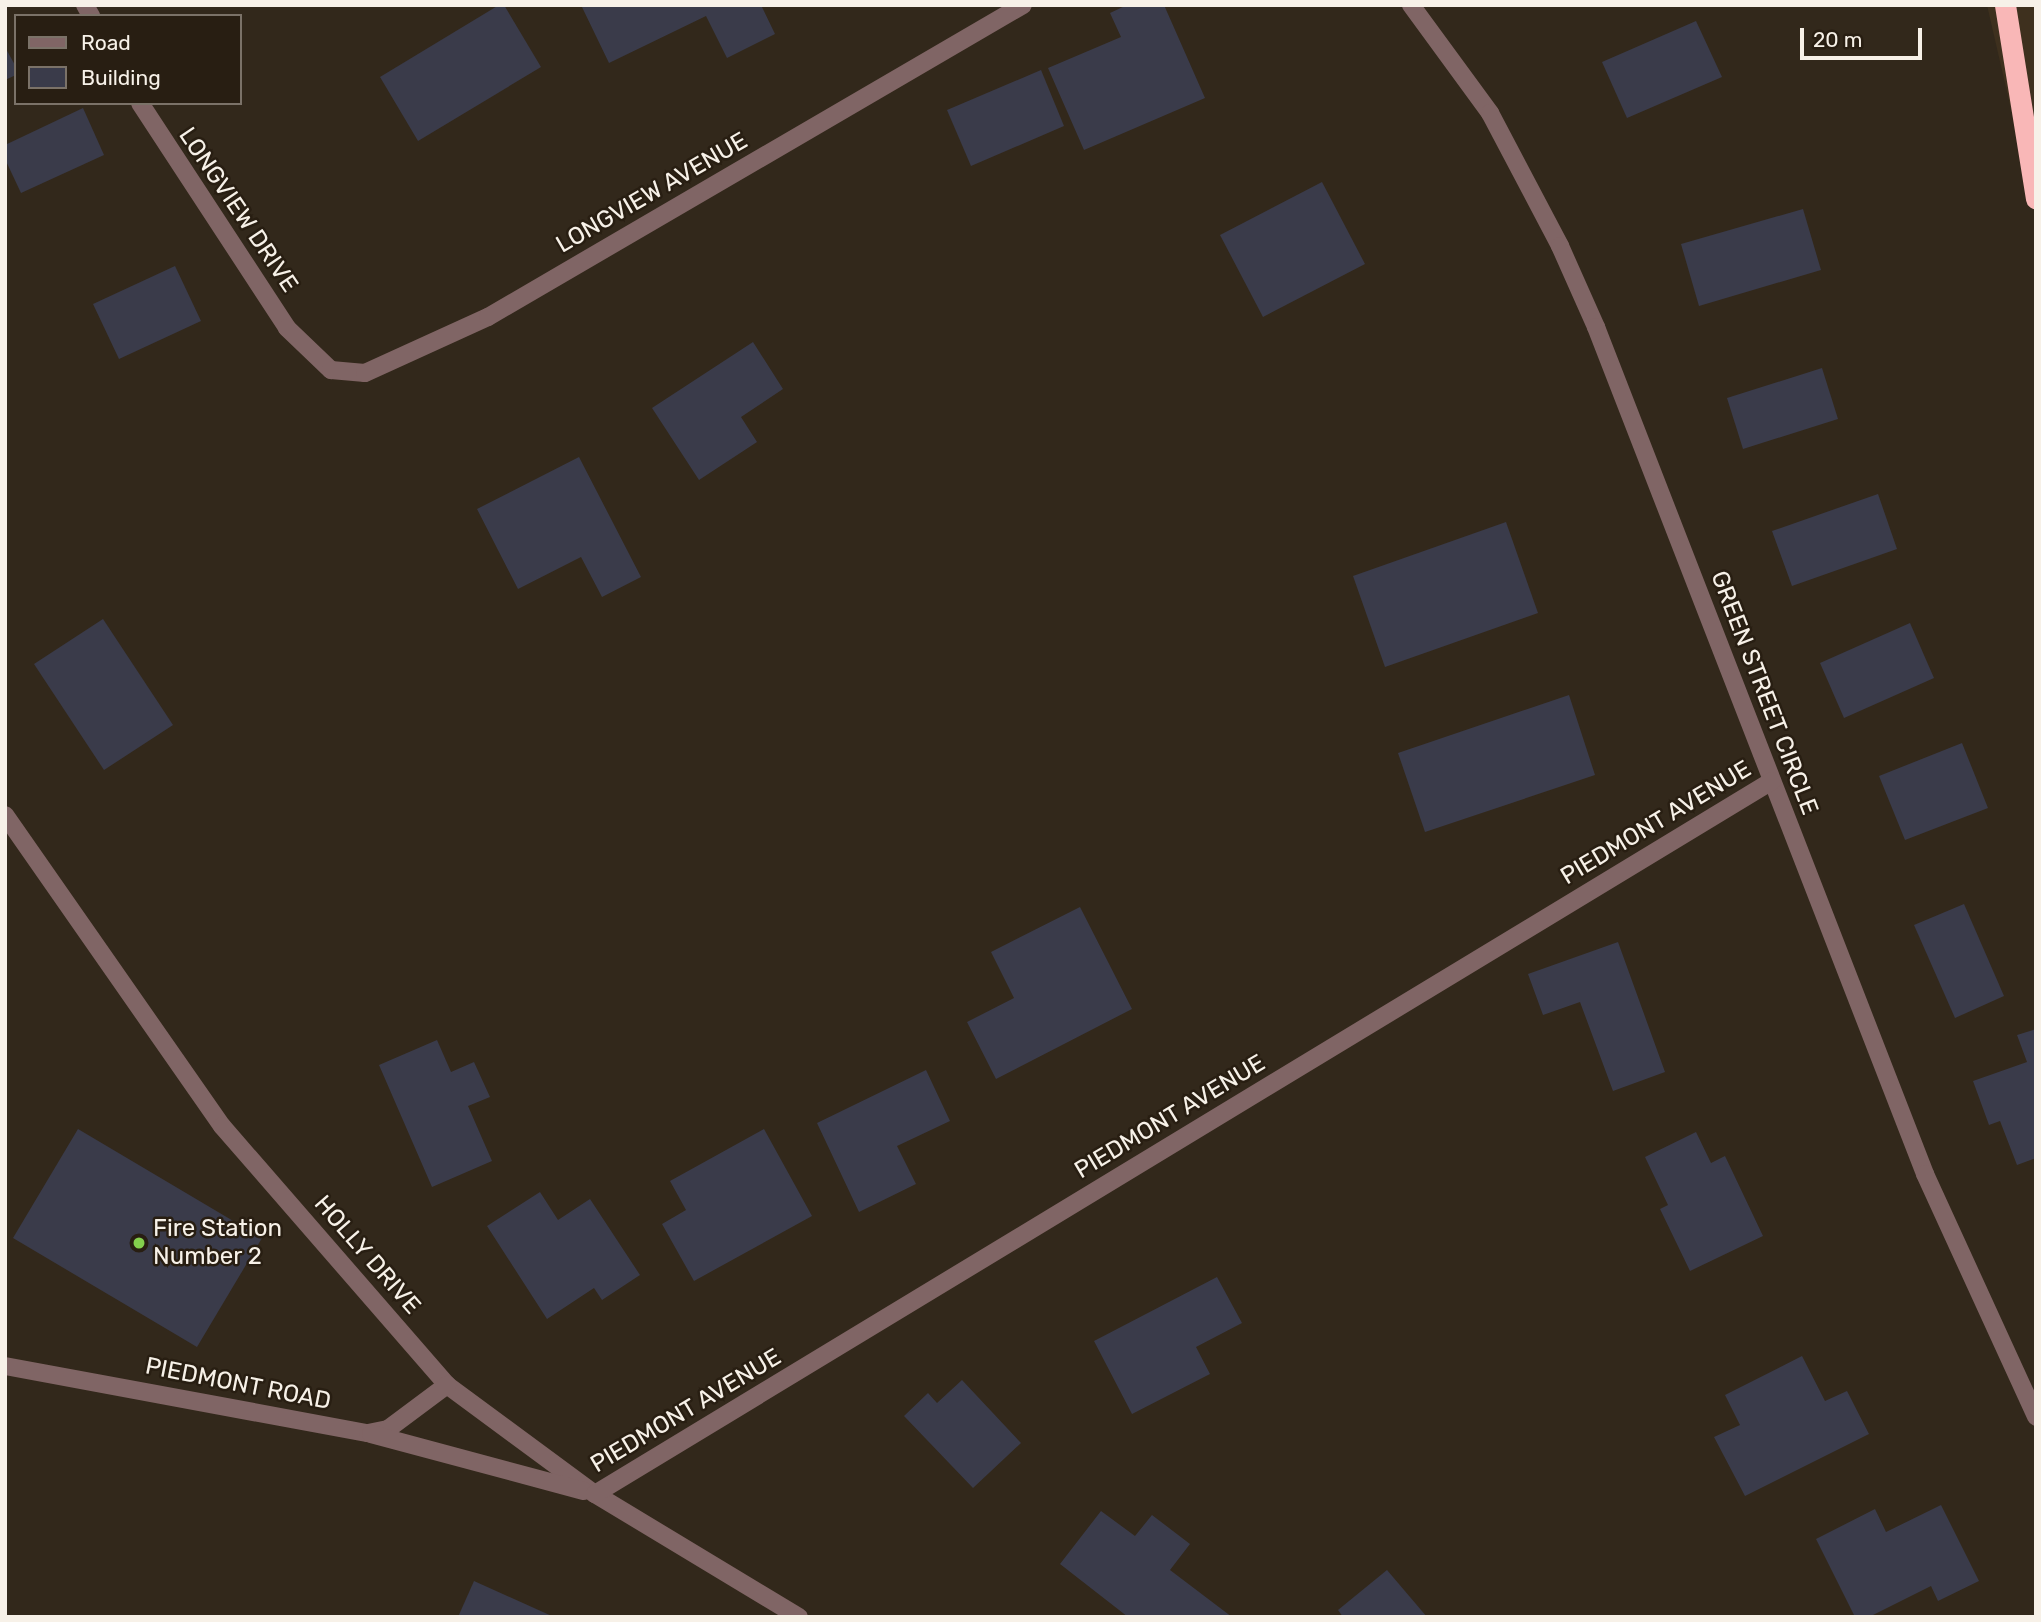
<!DOCTYPE html>
<html>
<head>
<meta charset="utf-8">
<style>
  body { margin:0 }
  #map { position:relative; width:2041px; height:1622px; overflow:hidden; background:#32281b; font-family:Rubik,sans-serif }
  div>[style] { position:absolute }
  [style*='--x'] { left:calc(var(--x)*1px); top:calc(var(--y)*1px); width:calc(var(--w)*1px); rotate:calc(var(--a)*1deg) }
  .built>* { inset:0; background:#3e301e }
  .building>* { inset:0; background:#3a3b4a }
  .minor>* { height:18px; margin:-9px; padding:0 9px; transform-origin:9px; border-radius:9px; background:#806565 }
  .highway>* { height:21px; margin:-10.5px; padding:0 10.5px; transform-origin:10.5px; border-radius:10.5px; background:#f9b7b7 }
  .dots>* { width:19px; height:19px; translate:-50% -50%; box-sizing:border-box; border:4px solid #281e12; border-radius:50% }
  span { translate:-50% -50%; white-space:nowrap; text-align:center; line-height:1.15; -webkit-text-stroke:5px #281e12; paint-order:stroke }
  .street-label { font-size:24px; color:#f7f1e8 }
  .poi-label { font-size:24px; color:#f7f1e8 }
  .left { translate:0 -50%; text-align:left }
  .frame { position:absolute; inset:0; border:7px solid #f7f1e8; pointer-events:none }
  .legend { position:absolute; left:14px; top:14px; width:228px; height:91px; box-sizing:border-box; background:#281e12; border:2px solid #7b7268; margin:0; padding:9px 12px; list-style:none; font-size:21px; color:#f7f1e8 }
  .legend li { display:flex; align-items:center; gap:14px; height:35px }
  .legend b { width:35px; border:2px solid #7b7268 }
  .scale { position:absolute; left:1800px; top:28px; width:122px; height:32px; box-sizing:border-box; border:4px solid #f7f1e8; border-top:0; padding-left:9px; font-size:21px; line-height:24px; white-space:nowrap; color:#f7f1e8; -webkit-text-stroke:5px #281e12; paint-order:stroke }
</style>
</head>
<body>
<div id="map">
  <div class="built">
    <div style="clip-path:polygon(1987px 5px,2036px 5px,2036px 218px)"></div>
  </div>
  <div class="building">
    <div style="clip-path:polygon(499px 5px,504px 5px,541px 67px,418px 141px,380px 77px)"></div>
    <div style="clip-path:polygon(581px 5px,761px 5px,775px 34px,727px 58px,706px 16px,609px 63px)"></div>
    <div style="clip-path:polygon(1127px 5px,1164px 5px,1205px 98px,1084px 150px,1048px 68px,1121px 37px,1110px 13px)"></div>
    <div style="clip-path:polygon(1696px 21px,1722px 77px,1627px 118px,1602px 62px)"></div>
    <div style="clip-path:polygon(5px 47px,16px 67px,16px 75px,5px 80px)"></div>
    <div style="clip-path:polygon(1041px 70px,1064px 126px,971px 166px,947px 110px)"></div>
    <div style="clip-path:polygon(83px 108px,104px 155px,21px 193px,5px 159px,5px 145px)"></div>
    <div style="clip-path:polygon(1322px 182px,1365px 264px,1263px 317px,1220px 235px)"></div>
    <div style="clip-path:polygon(1803px 209px,1821px 270px,1699px 306px,1681px 244px)"></div>
    <div style="clip-path:polygon(175px 266px,201px 321px,119px 359px,93px 304px)"></div>
    <div style="clip-path:polygon(753px 342px,783px 389px,741px 417px,757px 442px,699px 480px,652px 408px)"></div>
    <div style="clip-path:polygon(1822px 368px,1838px 419px,1743px 449px,1727px 398px)"></div>
    <div style="clip-path:polygon(579px 457px,641px 577px,602px 597px,581px 557px,518px 589px,477px 509px)"></div>
    <div style="clip-path:polygon(1878px 494px,1897px 549px,1792px 586px,1772px 531px)"></div>
    <div style="clip-path:polygon(1506px 522px,1538px 613px,1385px 667px,1353px 576px)"></div>
    <div style="clip-path:polygon(103px 619px,173px 725px,104px 770px,34px 664px)"></div>
    <div style="clip-path:polygon(1910px 623px,1934px 678px,1844px 718px,1820px 663px)"></div>
    <div style="clip-path:polygon(1569px 695px,1595px 775px,1425px 832px,1398px 753px)"></div>
    <div style="clip-path:polygon(1962px 743px,1988px 808px,1905px 840px,1879px 776px)"></div>
    <div style="clip-path:polygon(1964px 904px,2004px 996px,1955px 1018px,1914px 925px)"></div>
    <div style="clip-path:polygon(1080px 907px,1132px 1009px,996px 1079px,967px 1022px,1014px 998px,991px 952px)"></div>
    <div style="clip-path:polygon(1618px 942px,1665px 1072px,1613px 1091px,1580px 1002px,1543px 1015px,1528px 974px)"></div>
    <div style="clip-path:polygon(2036px 1029px,2036px 1158px,2017px 1165px,2000px 1121px,1989px 1125px,1973px 1081px,2027px 1062px,2017px 1035px)"></div>
    <div style="clip-path:polygon(437px 1040px,451px 1072px,474px 1062px,490px 1097px,468px 1106px,492px 1161px,432px 1187px,379px 1065px)"></div>
    <div style="clip-path:polygon(926px 1070px,950px 1121px,897px 1146px,916px 1184px,859px 1212px,817px 1123px)"></div>
    <div style="clip-path:polygon(78px 1129px,262px 1238px,197px 1347px,13px 1238px)"></div>
    <div style="clip-path:polygon(764px 1129px,812px 1216px,694px 1281px,662px 1224px,686px 1210px,670px 1181px)"></div>
    <div style="clip-path:polygon(1696px 1132px,1711px 1163px,1725px 1156px,1763px 1236px,1690px 1271px,1660px 1209px,1668px 1205px,1645px 1157px)"></div>
    <div style="clip-path:polygon(540px 1192px,558px 1220px,590px 1199px,640px 1275px,602px 1300px,594px 1288px,547px 1319px,487px 1226px)"></div>
    <div style="clip-path:polygon(1217px 1277px,1242px 1323px,1196px 1347px,1210px 1374px,1132px 1414px,1094px 1341px)"></div>
    <div style="clip-path:polygon(1802px 1356px,1825px 1401px,1847px 1391px,1869px 1434px,1745px 1496px,1714px 1437px,1740px 1425px,1725px 1395px)"></div>
    <div style="clip-path:polygon(962px 1380px,1021px 1443px,973px 1488px,904px 1416px,928px 1393px,937px 1403px)"></div>
    <div style="clip-path:polygon(1941px 1505px,1979px 1581px,1938px 1601px,1931px 1586px,1869px 1617px,1855px 1617px,1816px 1539px,1875px 1509px,1886px 1532px)"></div>
    <div style="clip-path:polygon(1101px 1511px,1135px 1536px,1152px 1515px,1190px 1544px,1170px 1570px,1232px 1617px,1128px 1617px,1060px 1564px)"></div>
    <div style="clip-path:polygon(1387px 1570px,1427px 1617px,1343px 1617px,1338px 1610px)"></div>
    <div style="clip-path:polygon(474px 1581px,554px 1617px,458px 1617px)"></div>
  </div>
  <div class="minor">
    <div style="--x:85;--y:5;--w:13;--a:61"></div>
    <div style="--x:1411;--y:5;--w:134;--a:53.8"></div>
    <div style="--x:1490;--y:113;--w:150;--a:62.2"></div>
    <div style="--x:1560;--y:246;--w:89;--a:66"></div>
    <div style="--x:1596;--y:327;--w:909;--a:68.77"></div>
    <div style="--x:1925;--y:1174;--w:267;--a:65.4"></div>
    <div style="--x:140;--y:103;--w:269;--a:56.8"></div>
    <div style="--x:287;--y:328;--w:61;--a:43.7"></div>
    <div style="--x:331;--y:370;--w:34;--a:5"></div>
    <div style="--x:365;--y:373;--w:135;--a:-24.5"></div>
    <div style="--x:488;--y:317;--w:619;--a:-30.25"></div>
    <div style="--x:5;--y:815;--w:379;--a:55.1"></div>
    <div style="--x:222;--y:1126;--w:343;--a:49"></div>
    <div style="--x:447;--y:1385;--w:184;--a:36.4"></div>
    <div style="--x:595;--y:1494;--w:238;--a:31.1"></div>
    <div style="--x:5;--y:1366;--w:369;--a:10.5"></div>
    <div style="--x:368;--y:1433;--w:20;--a:-11"></div>
    <div style="--x:388;--y:1429;--w:74;--a:-36.7"></div>
    <div style="--x:371;--y:1434;--w:220;--a:15"></div>
    <div style="--x:595;--y:1494;--w:1376;--a:-31.21"></div>
  </div>
  <div class="highway">
    <div style="--x:2005;--y:5;--w:196;--a:80.9"></div>
  </div>
  <div class="dots">
    <div style="left:139px;top:1243px;background:#84cf4d"></div>
  </div>
  <div class="street-label">
    <span style="left:652px;top:193px;rotate:-30deg">LONGVIEW AVENUE</span>
    <span style="left:238px;top:210px;rotate:56deg">LONGVIEW DRIVE</span>
    <span style="left:1764px;top:693px;rotate:69deg">GREEN STREET CIRCLE</span>
    <span style="left:1656px;top:823px;rotate:-31deg">PIEDMONT AVENUE</span>
    <span style="left:1170px;top:1117px;rotate:-31deg">PIEDMONT AVENUE</span>
    <span style="left:367px;top:1255px;rotate:49deg">HOLLY DRIVE</span>
    <span style="left:238px;top:1384px;rotate:11deg">PIEDMONT ROAD</span>
    <span style="left:686px;top:1411px;rotate:-31deg">PIEDMONT AVENUE</span>
  </div>
  <div class="poi-label">
    <span class="left" style="left:153px;top:1243px">Fire Station<br>Number 2</span>
  </div>
  <div class="frame"></div>
  <ul class="legend">
  <li><b style="height:9px;background:#806565"></b>Road</li>
  <li><b style="height:19px;background:#3a3b4a"></b>Building</li>
  </ul>
  <div class="scale">20 m</div>
</div>
</body>
</html>
